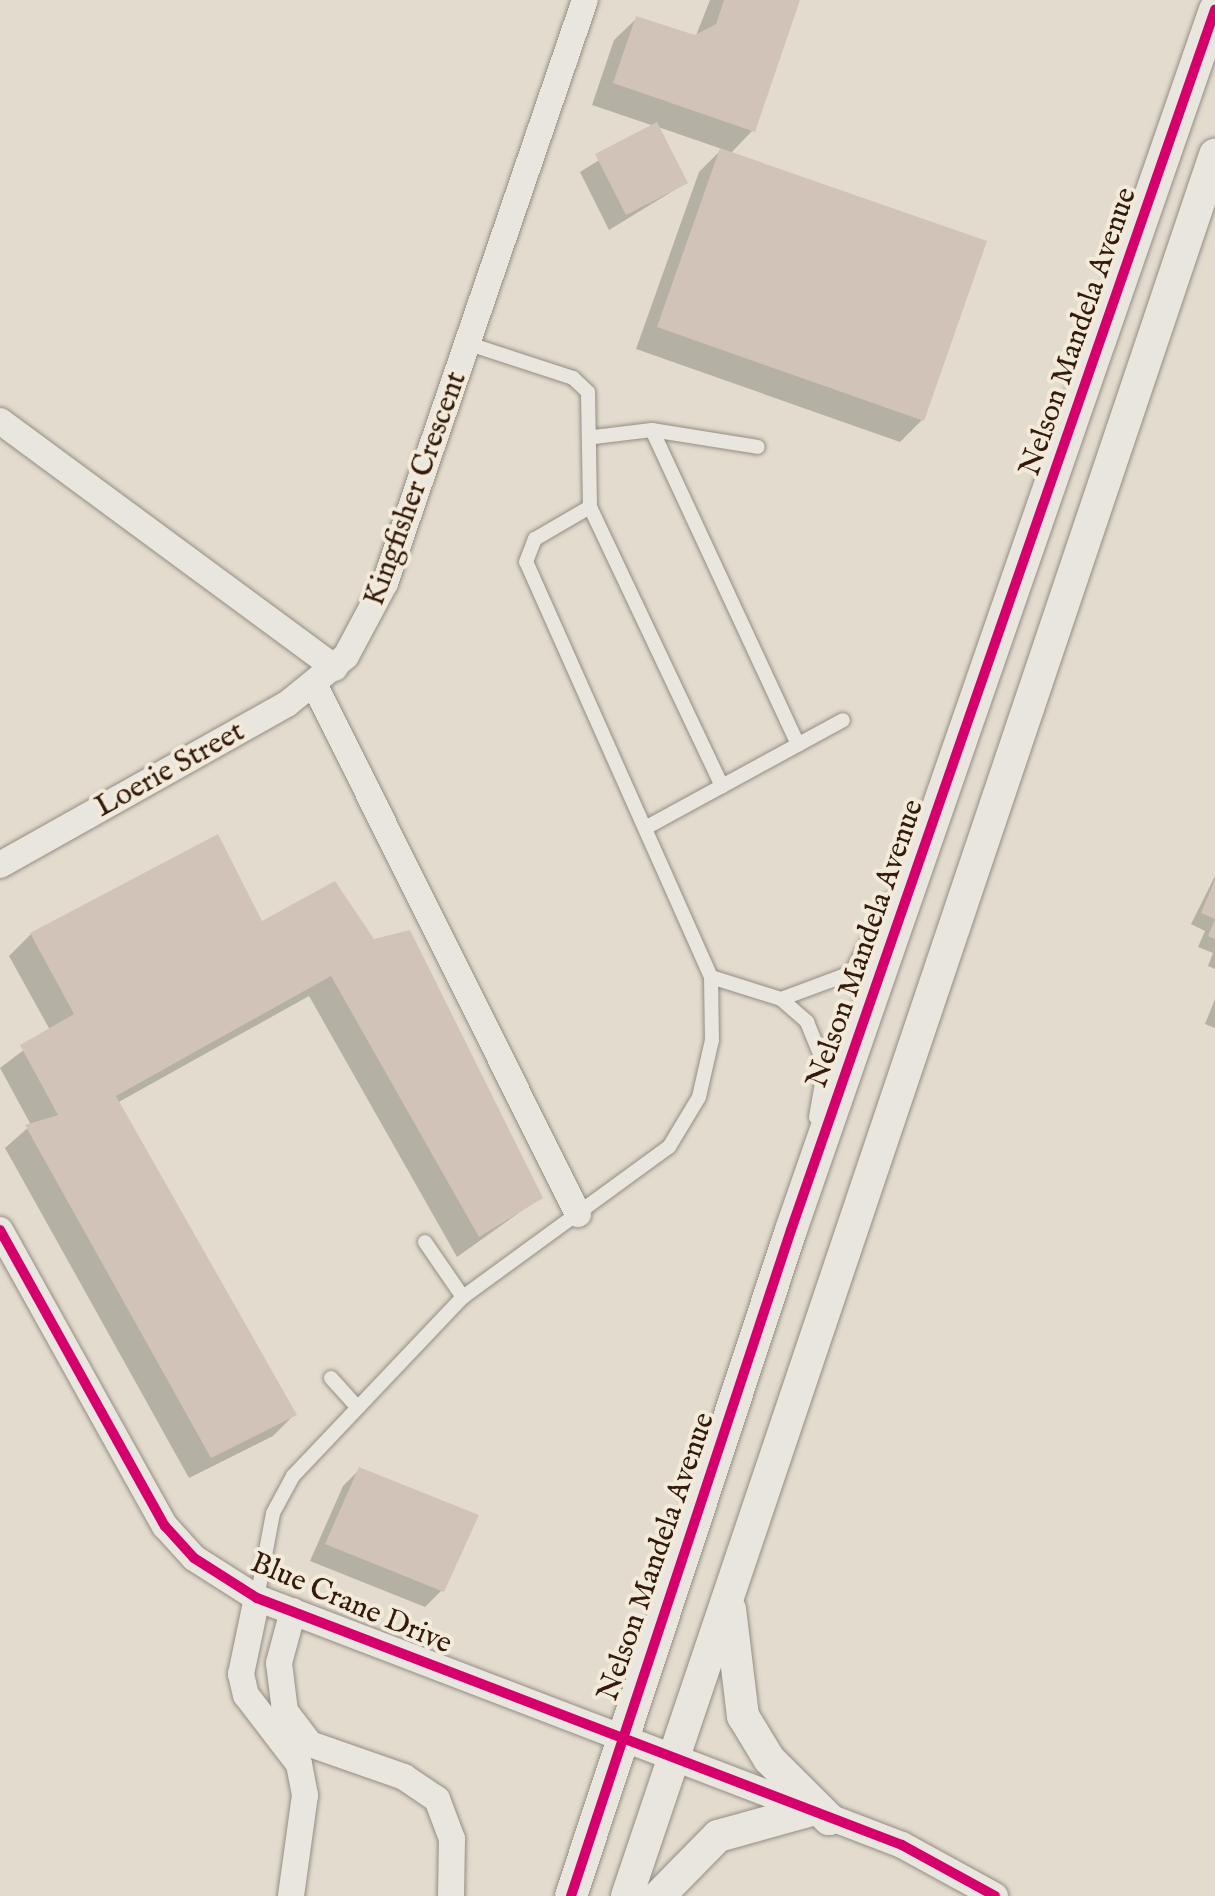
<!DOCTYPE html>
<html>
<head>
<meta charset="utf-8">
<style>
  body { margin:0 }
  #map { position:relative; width:1215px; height:1896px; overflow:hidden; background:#e3dcce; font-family:"IM FELL English",serif }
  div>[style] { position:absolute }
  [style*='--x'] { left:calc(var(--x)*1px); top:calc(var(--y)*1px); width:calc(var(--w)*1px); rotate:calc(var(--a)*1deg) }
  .shadow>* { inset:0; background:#0003 }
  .building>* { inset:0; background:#d1c3b7 }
  .roads { filter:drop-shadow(0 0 2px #948d83) drop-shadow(0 0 2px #948d83) }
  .service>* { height:14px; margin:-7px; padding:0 7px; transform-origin:7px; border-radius:7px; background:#e9e5df }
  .minor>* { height:26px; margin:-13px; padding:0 13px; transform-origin:13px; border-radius:13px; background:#e9e5df }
  .tertiary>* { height:32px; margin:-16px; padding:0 16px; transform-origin:16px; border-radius:16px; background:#e9e5df }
  .cycleway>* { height:10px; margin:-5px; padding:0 5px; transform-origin:5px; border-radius:5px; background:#d6006c }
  span { translate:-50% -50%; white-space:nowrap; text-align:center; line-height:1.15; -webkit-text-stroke:8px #f2eada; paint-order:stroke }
  .street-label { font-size:30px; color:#331a0a }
</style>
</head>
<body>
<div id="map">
  <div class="shadow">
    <div style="clip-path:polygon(710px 0,798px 0,753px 130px,730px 154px,922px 420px,900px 442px,636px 349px,699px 172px,722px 149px,658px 127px,686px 183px,609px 230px,580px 172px,654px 126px,592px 105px,614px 40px,636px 19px,695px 38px)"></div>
    <div style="clip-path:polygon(1215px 876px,1215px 969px,1208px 966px,1213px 953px,1198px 947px,1205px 931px,1191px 924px)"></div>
    <div style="clip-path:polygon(335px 884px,541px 1197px,457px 1257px,309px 996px,117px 1103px,295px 1414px,273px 1436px,189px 1478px,5px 1148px,31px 1125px,0 1068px,50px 1030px,9px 956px,31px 934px,261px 924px)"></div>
    <div style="clip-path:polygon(1215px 999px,1215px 1028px,1205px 1024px)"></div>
    <div style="clip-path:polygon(360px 1469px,442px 1590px,425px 1607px,310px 1561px,343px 1486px)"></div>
  </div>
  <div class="building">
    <div style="clip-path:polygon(724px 0,800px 0,755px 132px,613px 83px,636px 16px,695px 35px,716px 24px)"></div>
    <div style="clip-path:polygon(657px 122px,688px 183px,626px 215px,595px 154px)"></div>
    <div style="clip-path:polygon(720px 148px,987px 241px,924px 421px,657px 327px)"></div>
    <div style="clip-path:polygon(218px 834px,262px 921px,335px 881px,374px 939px,410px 930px,543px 1198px,479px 1237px,331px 976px,116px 1096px,297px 1415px,211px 1458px,25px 1125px,58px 1115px,20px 1045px,74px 1014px,30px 933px)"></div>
    <div style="clip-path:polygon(1215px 880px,1215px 939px,1208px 936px,1215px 919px,1201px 913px)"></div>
    <div style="clip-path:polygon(359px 1467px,479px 1515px,444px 1592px,325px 1544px)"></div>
  </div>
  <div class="roads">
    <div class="service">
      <div style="--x:652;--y:430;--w:347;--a:65.1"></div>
      <div style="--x:594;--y:437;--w:58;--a:-6.9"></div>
      <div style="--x:652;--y:430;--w:107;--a:9.1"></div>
      <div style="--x:590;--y:507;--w:309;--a:64.7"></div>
      <div style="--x:647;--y:827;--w:223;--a:-28.6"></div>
      <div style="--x:711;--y:977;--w:73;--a:17.4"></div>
      <div style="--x:781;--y:999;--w:35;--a:41"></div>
      <div style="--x:807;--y:1022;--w:48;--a:67.8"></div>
      <div style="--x:825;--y:1066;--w:52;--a:100"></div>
      <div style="--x:781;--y:999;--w:75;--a:-20.4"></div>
      <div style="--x:851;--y:973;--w:84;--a:-61.6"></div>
      <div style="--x:425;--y:1242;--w:67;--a:55.4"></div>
      <div style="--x:331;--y:1378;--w:40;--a:48"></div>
      <div style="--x:257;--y:1598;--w:86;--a:-79.3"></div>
      <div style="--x:273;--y:1513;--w:42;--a:-61.6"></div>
      <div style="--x:293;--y:1476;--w:247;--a:-46.5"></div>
      <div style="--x:463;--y:1297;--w:255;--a:-36.1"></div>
      <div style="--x:669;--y:1147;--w:58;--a:-59"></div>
      <div style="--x:699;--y:1097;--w:58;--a:-77.2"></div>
      <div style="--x:712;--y:1040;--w:63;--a:-90.9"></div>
      <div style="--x:711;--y:977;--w:454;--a:-114"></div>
      <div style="--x:526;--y:562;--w:25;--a:-69"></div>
      <div style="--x:535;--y:539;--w:64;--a:-30.2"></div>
      <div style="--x:590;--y:507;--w:115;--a:-91"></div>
      <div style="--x:588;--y:392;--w:21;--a:-137"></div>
      <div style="--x:573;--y:378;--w:109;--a:-161.9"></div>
    </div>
    <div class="minor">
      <div style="--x:0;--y:421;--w:416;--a:36.4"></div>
      <div style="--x:315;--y:686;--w:590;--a:63.52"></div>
      <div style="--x:0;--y:865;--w:329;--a:-29.3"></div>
      <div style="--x:287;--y:704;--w:76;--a:-39.1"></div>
      <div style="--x:346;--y:656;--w:83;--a:-61.9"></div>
      <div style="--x:385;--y:583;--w:616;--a:-71.07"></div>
      <div style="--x:0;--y:1230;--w:339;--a:60.9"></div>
      <div style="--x:165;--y:1526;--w:43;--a:47.8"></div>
      <div style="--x:194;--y:1558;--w:75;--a:32.4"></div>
      <div style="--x:257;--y:1598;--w:691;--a:20.95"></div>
      <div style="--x:902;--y:1845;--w:106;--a:28.7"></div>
      <div style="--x:257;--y:1598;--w:78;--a:101.9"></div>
      <div style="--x:241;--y:1674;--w:22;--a:77"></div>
      <div style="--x:246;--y:1695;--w:87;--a:52.5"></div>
      <div style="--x:299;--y:1764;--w:32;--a:79"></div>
      <div style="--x:305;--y:1795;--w:102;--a:97.9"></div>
      <div style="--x:293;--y:1611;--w:54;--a:105.1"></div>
      <div style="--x:279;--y:1663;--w:48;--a:82.9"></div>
      <div style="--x:285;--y:1711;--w:41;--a:52.9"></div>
      <div style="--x:310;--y:1744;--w:100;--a:19.3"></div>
      <div style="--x:404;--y:1777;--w:40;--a:34"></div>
      <div style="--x:437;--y:1799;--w:43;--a:69.4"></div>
      <div style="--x:452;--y:1839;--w:57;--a:91"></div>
    </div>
    <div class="tertiary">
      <div style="--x:730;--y:1609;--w:108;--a:83.1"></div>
      <div style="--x:743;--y:1716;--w:50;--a:58.8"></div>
      <div style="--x:769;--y:1759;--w:85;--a:45"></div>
      <div style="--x:571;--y:1896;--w:701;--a:-71.72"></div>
      <div style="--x:791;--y:1230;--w:1292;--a:-70.84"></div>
      <div style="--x:627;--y:1896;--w:1838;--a:-71.34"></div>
      <div style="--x:659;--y:1896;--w:84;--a:-45.5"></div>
      <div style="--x:718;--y:1836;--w:93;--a:-15.5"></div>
    </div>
  </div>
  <div class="cycleway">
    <div style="--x:0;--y:1230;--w:339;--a:60.9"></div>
    <div style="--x:165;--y:1526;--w:43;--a:47.8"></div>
    <div style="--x:194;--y:1558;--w:75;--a:32.4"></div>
    <div style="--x:257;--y:1598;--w:691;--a:20.95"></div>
    <div style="--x:902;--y:1845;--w:106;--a:28.7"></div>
    <div style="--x:571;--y:1896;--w:701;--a:-71.72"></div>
    <div style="--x:791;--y:1230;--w:1292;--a:-70.84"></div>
  </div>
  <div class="street-label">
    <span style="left:1079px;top:332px;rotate:-71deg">Nelson Mandela Avenue</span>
    <span style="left:416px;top:489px;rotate:-70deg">Kingfisher Crescent</span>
    <span style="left:170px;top:770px;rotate:-29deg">Loerie Street</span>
    <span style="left:866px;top:944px;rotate:-71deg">Nelson Mandela Avenue</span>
    <span style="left:657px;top:1557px;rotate:-71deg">Nelson Mandela Avenue</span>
    <span style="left:351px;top:1604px;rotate:23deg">Blue Crane Drive</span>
  </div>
</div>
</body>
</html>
